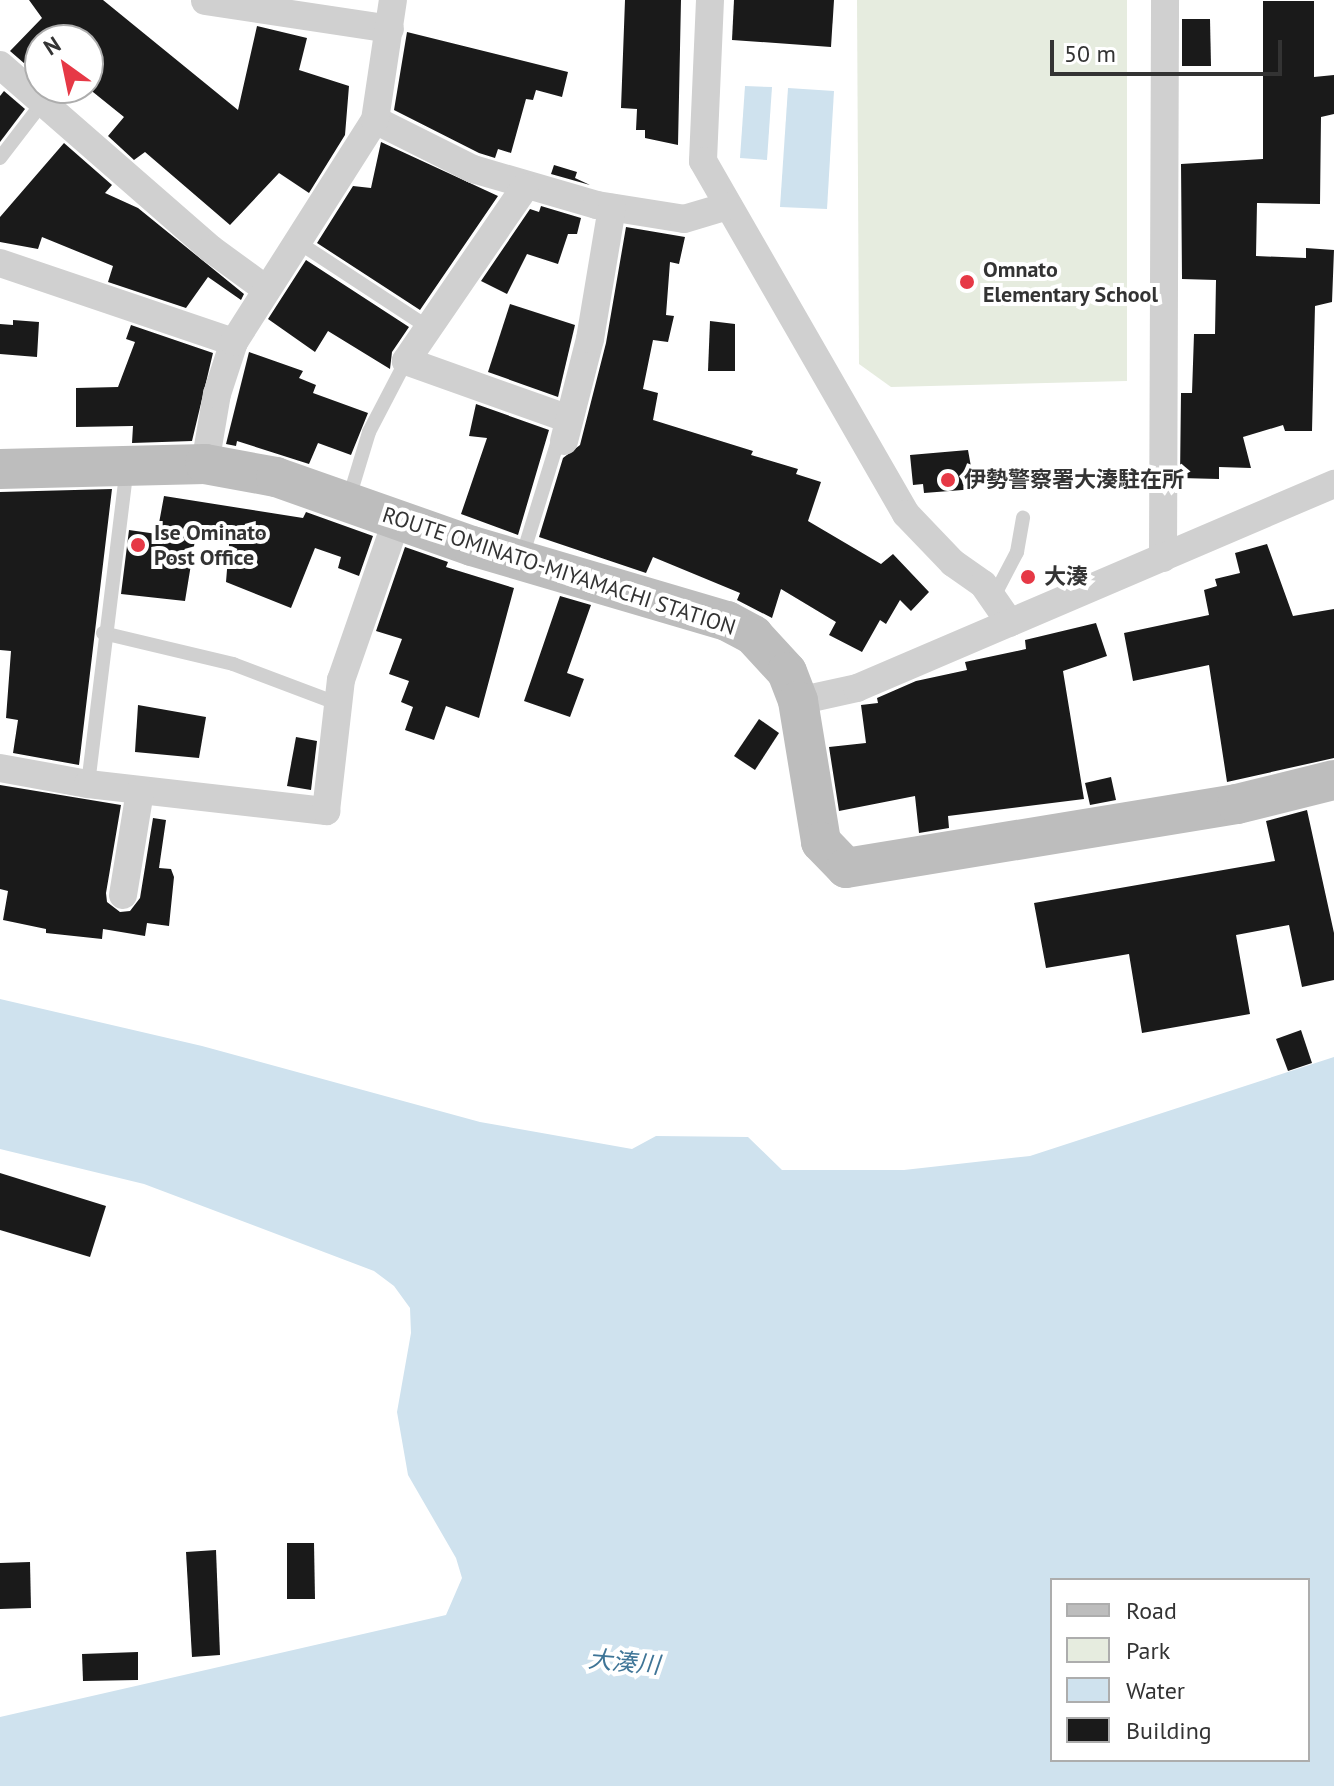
<!DOCTYPE html>
<html>
<head>
<meta charset="utf-8">
<style>
  body { margin:0 }
  #map { position:relative; width:1334px; height:1786px; overflow:hidden; background:#fff; font-family:"PT Sans","Noto Sans JP",sans-serif }
  div>[style] { position:absolute }
  [style*='--x'] { left:calc(var(--x)*1px); top:calc(var(--y)*1px); width:calc(var(--w)*1px); rotate:calc(var(--a)*1deg) }
  .green>* { inset:0; background:#e6ecdf }
  .water>* { inset:0; background:#cfe2ee }
  .building>* { inset:0; background:#1a1a1a }
  .service>* { height:14px; margin:-7px; padding:0 7px; transform-origin:7px; border-radius:7px; background:#d0d0d0 }
  .minor>* { height:28px; margin:-14px; padding:0 14px; transform-origin:14px; border-radius:14px; background:#d0d0d0 }
  .secondary>* { height:40px; margin:-20px; padding:0 20px; transform-origin:20px; border-radius:20px; background:#bdbdbd }
  .dots>* { width:22px; height:22px; translate:-50% -50%; box-sizing:border-box; border:4px solid #fff; border-radius:50% }
  span { translate:-50% -50%; white-space:nowrap; text-align:center; line-height:1.15; -webkit-text-stroke:8px #fff; paint-order:stroke }
  .poi-label { font-size:22px; color:#333; font-weight:700 }
  .left { translate:0 -50%; text-align:left }
  .street-label { font-size:22px; color:#333 }
  .water-label { font-size:24px; color:#3f7597; font-style:italic }
  .legend { position:absolute; left:1050px; top:1578px; width:260px; height:184px; box-sizing:border-box; background:#fff; border:2px solid #adadad; margin:0; padding:10px 14px; list-style:none; font-size:24px; color:#333 }
  .legend li { display:flex; align-items:center; gap:16px; height:40px }
  .legend b { width:40px; border:2px solid #adadad }
  .north { position:absolute; left:24px; top:24px; width:80px; height:80px; box-sizing:border-box; background:#fff; border:2px solid #adadad; border-radius:50%; rotate:327deg; font-size:22px; font-weight:700; line-height:32px; text-align:center; color:#333 }
  .north::after { content:''; display:block; margin:auto; width:28px; height:36px; background:#e63946; clip-path:polygon(50% 0,100% 100%,50% 72%,0 100%) }
  .scale { position:absolute; left:1050px; top:40px; width:232px; height:36px; box-sizing:border-box; border:4px solid #333; border-top:0; padding-left:10px; font-size:24px; line-height:28px; white-space:nowrap; color:#333; -webkit-text-stroke:6px #fff; paint-order:stroke }
</style>
</head>
<body>
<div id="map">
  <div class="green">
    <div style="clip-path:polygon(857px 0,1127px 0,1127px 381px,891px 387px,859px 364px)"></div>
  </div>
  <div class="water">
    <div style="clip-path:polygon(745px 86px,772px 87px,767px 160px,740px 158px)"></div>
    <div style="clip-path:polygon(788px 88px,834px 91px,827px 209px,780px 207px)"></div>
    <div style="clip-path:polygon(evenodd,0 999px,202px 1046px,480px 1122px,632px 1149px,656px 1136px,748px 1137px,782px 1170px,904px 1170px,1030px 1156px,1334px 1057px,1334px 1786px,0 1786px,0 1717px,446px 1615px,462px 1578px,456px 1558px,408px 1475px,397px 1412px,411px 1333px,410px 1308px,394px 1286px,374px 1271px,144px 1184px,0 1149px,0 999px,1052px 1580px,1308px 1580px,1308px 1760px,1052px 1760px,1052px 1580px)"></div>
  </div>
  <div class="building">
    <div style="clip-path:polygon(29px 0,103px 0,238px 110px,257px 26px,307px 38px,299px 70px,349px 86px,345px 135px,309px 193px,279px 173px,230px 225px,145px 152px,134px 160px,108px 136px,124px 117px,88px 88px,88px 40px,40px 40px,40px 77px,10px 51px,42px 18px)"></div>
    <div style="clip-path:polygon(625px 0,681px 0,678px 145px,645px 138px,645px 130px,636px 130px,637px 109px,621px 108px)"></div>
    <div style="clip-path:polygon(734px 0,834px 0,831px 47px,732px 40px)"></div>
    <div style="clip-path:polygon(1263px 1px,1314px 1px,1314px 77px,1334px 75px,1334px 114px,1321px 117px,1320px 204px,1257px 203px,1256px 256px,1306px 258px,1306px 248px,1334px 250px,1332px 302px,1315px 306px,1312px 431px,1285px 431px,1283px 425px,1243px 437px,1251px 468px,1219px 467px,1219px 479px,1180px 478px,1181px 393px,1192px 393px,1194px 334px,1215px 334px,1216px 280px,1182px 279px,1181px 164px,1263px 159px)"></div>
    <div style="clip-path:polygon(1182px 19px,1210px 19px,1211px 66px,1182px 66px)"></div>
    <div style="clip-path:polygon(407px 32px,568px 72px,562px 97px,536px 90px,533px 100px,526px 99px,511px 153px,498px 149px,495px 158px,479px 153px,394px 110px)"></div>
    <div style="clip-path:polygon(4px 91px,25px 109px,0 142px,0 96px)"></div>
    <div style="clip-path:polygon(381px 142px,498px 196px,420px 310px,317px 243px,353px 186px,371px 188px)"></div>
    <div style="clip-path:polygon(64px 143px,112px 185px,105px 193px,138px 208px,244px 294px,241px 300px,208px 277px,186px 308px,108px 282px,113px 266px,42px 237px,38px 249px,0 242px,0 217px)"></div>
    <div style="clip-path:polygon(554px 165px,577px 172px,575px 178px,590px 185px,551px 174px)"></div>
    <div style="clip-path:polygon(541px 206px,581px 218px,577px 234px,568px 234px,558px 264px,527px 254px,507px 294px,481px 281px,530px 209px,539px 212px)"></div>
    <div style="clip-path:polygon(626px 227px,685px 237px,679px 264px,670px 262px,666px 315px,674px 316px,668px 342px,653px 340px,643px 389px,658px 393px,653px 420px,753px 451px,751px 455px,798px 469px,796px 474px,821px 482px,808px 521px,881px 564px,893px 554px,929px 592px,911px 611px,900px 600px,886px 624px,880px 620px,862px 652px,829px 635px,836px 622px,781px 589px,772px 618px,737px 600px,740px 593px,653px 557px,646px 573px,539px 537px,563px 458px,580px 445px,606px 343px)"></div>
    <div style="clip-path:polygon(306px 260px,409px 327px,392px 352px,390px 369px,328px 331px,315px 352px,268px 319px)"></div>
    <div style="clip-path:polygon(510px 304px,575px 325px,558px 397px,488px 372px)"></div>
    <div style="clip-path:polygon(13px 320px,39px 322px,37px 357px,0 354px,0 324px,13px 325px)"></div>
    <div style="clip-path:polygon(710px 321px,735px 324px,735px 371px,708px 371px)"></div>
    <div style="clip-path:polygon(131px 325px,213px 353px,192px 441px,132px 443px,133px 426px,76px 427px,76px 388px,118px 387px,135px 342px,126px 339px)"></div>
    <div style="clip-path:polygon(249px 352px,303px 371px,299px 378px,316px 385px,313px 393px,368px 413px,351px 455px,318px 443px,309px 464px,237px 441px,236px 446px,226px 444px)"></div>
    <div style="clip-path:polygon(476px 404px,549px 430px,518px 535px,461px 514px,487px 438px,469px 436px)"></div>
    <div style="clip-path:polygon(968px 450px,975px 489px,924px 493px,923px 484px,913px 485px,910px 455px)"></div>
    <div style="clip-path:polygon(112px 489px,79px 765px,13px 753px,18px 720px,6px 718px,11px 651px,0 650px,0 492px)"></div>
    <div style="clip-path:polygon(164px 496px,303px 518px,306px 512px,373px 536px,359px 576px,338px 568px,341px 557px,315px 548px,291px 608px,226px 582px,230px 532px,197px 528px,185px 601px,121px 594px,129px 530px,157px 534px)"></div>
    <div style="clip-path:polygon(1267px 544px,1293px 616px,1334px 609px,1334px 758px,1227px 782px,1209px 665px,1133px 681px,1124px 633px,1209px 615px,1204px 590px,1217px 586px,1215px 579px,1240px 573px,1235px 553px)"></div>
    <div style="clip-path:polygon(405px 547px,448px 562px,446px 567px,514px 588px,479px 718px,446px 706px,434px 740px,405px 730px,413px 707px,401px 702px,409px 681px,389px 674px,402px 639px,376px 631px)"></div>
    <div style="clip-path:polygon(560px 596px,591px 605px,567px 673px,584px 679px,570px 717px,524px 701px)"></div>
    <div style="clip-path:polygon(1096px 623px,1107px 656px,1063px 671px,1084px 799px,948px 816px,949px 828px,919px 833px,915px 796px,839px 811px,829px 747px,866px 743px,861px 705px,878px 703px,877px 698px,916px 681px,967px 670px,965px 662px,1026px 649px,1025px 640px)"></div>
    <div style="clip-path:polygon(138px 705px,206px 717px,199px 758px,135px 752px)"></div>
    <div style="clip-path:polygon(759px 719px,779px 733px,755px 770px,734px 756px)"></div>
    <div style="clip-path:polygon(296px 737px,317px 741px,311px 790px,287px 786px)"></div>
    <div style="clip-path:polygon(1111px 777px,1116px 800px,1090px 805px,1085px 783px)"></div>
    <div style="clip-path:polygon(0 785px,121px 805px,106px 893px,107px 902px,120px 912px,130px 911px,140px 898px,153px 818px,166px 820px,159px 868px,171px 869px,174px 877px,169px 926px,147px 923px,145px 936px,103px 929px,102px 939px,46px 933px,46px 929px,3px 920px,8px 891px,0 889px)"></div>
    <div style="clip-path:polygon(1307px 810px,1334px 933px,1334px 980px,1302px 987px,1289px 925px,1236px 935px,1250px 1014px,1142px 1033px,1129px 954px,1046px 968px,1034px 903px,1275px 861px,1266px 821px)"></div>
    <div style="clip-path:polygon(1301px 1030px,1312px 1063px,1288px 1071px,1276px 1039px)"></div>
    <div style="clip-path:polygon(0 1173px,106px 1206px,90px 1257px,0 1230px)"></div>
    <div style="clip-path:polygon(287px 1543px,314px 1543px,315px 1599px,287px 1599px)"></div>
    <div style="clip-path:polygon(216px 1550px,220px 1655px,192px 1657px,186px 1552px)"></div>
    <div style="clip-path:polygon(30px 1562px,31px 1608px,0 1609px,0 1563px)"></div>
    <div style="clip-path:polygon(138px 1652px,138px 1680px,83px 1681px,82px 1654px)"></div>
  </div>
  <div class="service">
    <div style="--x:0;--y:158;--w:71;--a:-52.5"></div>
    <div style="--x:298;--y:242;--w:157;--a:33.3"></div>
    <div style="--x:349;--y:498;--w:69;--a:-73.1"></div>
    <div style="--x:369;--y:432;--w:80;--a:-62.5"></div>
    <div style="--x:522;--y:557;--w:121;--a:-72.8"></div>
    <div style="--x:558;--y:441;--w:6;--a:0"></div>
    <div style="--x:993;--y:598;--w:52;--a:-62.4"></div>
    <div style="--x:1017;--y:552;--w:35;--a:-80"></div>
    <div style="--x:103;--y:633;--w:134;--a:13.4"></div>
    <div style="--x:233;--y:664;--w:110;--a:20.7"></div>
    <div style="--x:88;--y:784;--w:318;--a:-83"></div>
  </div>
  <div class="minor">
    <div style="--x:710;--y:0;--w:161;--a:92.5"></div>
    <div style="--x:703;--y:161;--w:407;--a:60.1"></div>
    <div style="--x:906;--y:514;--w:68;--a:46.2"></div>
    <div style="--x:953;--y:563;--w:37;--a:35"></div>
    <div style="--x:983;--y:584;--w:47;--a:55.3"></div>
    <div style="--x:205;--y:1;--w:187;--a:8.6"></div>
    <div style="--x:0;--y:65;--w:280;--a:41.1"></div>
    <div style="--x:211;--y:249;--w:69;--a:36.2"></div>
    <div style="--x:375;--y:120;--w:110;--a:26.6"></div>
    <div style="--x:473;--y:169;--w:129;--a:16.2"></div>
    <div style="--x:597;--y:205;--w:88;--a:9.1"></div>
    <div style="--x:684;--y:219;--w:46;--a:-16.5"></div>
    <div style="--x:525;--y:187;--w:211;--a:124.4"></div>
    <div style="--x:406;--y:361;--w:173;--a:19.6"></div>
    <div style="--x:0;--y:263;--w:247;--a:18.7"></div>
    <div style="--x:564;--y:441;--w:105;--a:-75.7"></div>
    <div style="--x:590;--y:339;--w:133;--a:-80.5"></div>
    <div style="--x:205;--y:464;--w:71;--a:-80.3"></div>
    <div style="--x:217;--y:394;--w:55;--a:-71.9"></div>
    <div style="--x:234;--y:342;--w:263;--a:-57.6"></div>
    <div style="--x:375;--y:120;--w:121;--a:-81.5"></div>
    <div style="--x:1163;--y:558;--w:558;--a:-89.79"></div>
    <div style="--x:798;--y:701;--w:60;--a:-12.4"></div>
    <div style="--x:857;--y:688;--w:519;--a:-23.16"></div>
    <div style="--x:0;--y:768;--w:89;--a:10.3"></div>
    <div style="--x:88;--y:784;--w:240;--a:6.5"></div>
    <div style="--x:326;--y:811;--w:132;--a:-83.5"></div>
    <div style="--x:341;--y:680;--w:170;--a:-70.8"></div>
    <div style="--x:123;--y:895;--w:105;--a:-80.7"></div>
  </div>
  <div class="secondary">
    <div style="--x:0;--y:469;--w:205;--a:-1.4"></div>
    <div style="--x:205;--y:464;--w:72;--a:10.4"></div>
    <div style="--x:276;--y:477;--w:208;--a:19.4"></div>
    <div style="--x:472;--y:546;--w:266;--a:16.4"></div>
    <div style="--x:727;--y:621;--w:30;--a:28"></div>
    <div style="--x:753;--y:635;--w:50;--a:47.4"></div>
    <div style="--x:787;--y:672;--w:31;--a:69"></div>
    <div style="--x:798;--y:701;--w:143;--a:80.7"></div>
    <div style="--x:821;--y:842;--w:36;--a:46"></div>
    <div style="--x:846;--y:868;--w:396;--a:-9.3"></div>
    <div style="--x:1237;--y:804;--w:100;--a:-13.9"></div>
  </div>
  <div class="dots">
    <div style="left:967px;top:282px;background:#e63946"></div>
    <div style="left:948px;top:480px;background:#e63946"></div>
    <div style="left:138px;top:545px;background:#e63946"></div>
    <div style="left:1028px;top:577px;background:#e63946"></div>
  </div>
  <div class="poi-label">
    <span class="left" style="left:983px;top:282px">Omnato<br>Elementary School</span>
    <span class="left" style="left:964px;top:480px">伊勢警察署大湊駐在所</span>
    <span class="left" style="left:154px;top:545px">Ise Ominato<br>Post Office</span>
    <span class="left" style="left:1044px;top:577px">大湊</span>
  </div>
  <div class="street-label">
    <span style="left:559px;top:571px;rotate:18deg">ROUTE OMINATO-MIYAMACHI STATION</span>
  </div>
  <div class="water-label">
    <span style="left:624px;top:1662px;rotate:5deg">大湊川</span>
  </div>
  <ul class="legend">
  <li><b style="height:10px;background:#bdbdbd"></b>Road</li>
  <li><b style="height:22px;background:#e6ecdf"></b>Park</li>
  <li><b style="height:22px;background:#cfe2ee"></b>Water</li>
  <li><b style="height:22px;background:#1a1a1a"></b>Building</li>
  </ul>
  <div class="north">N</div>
  <div class="scale">50 m</div>
</div>
</body>
</html>
